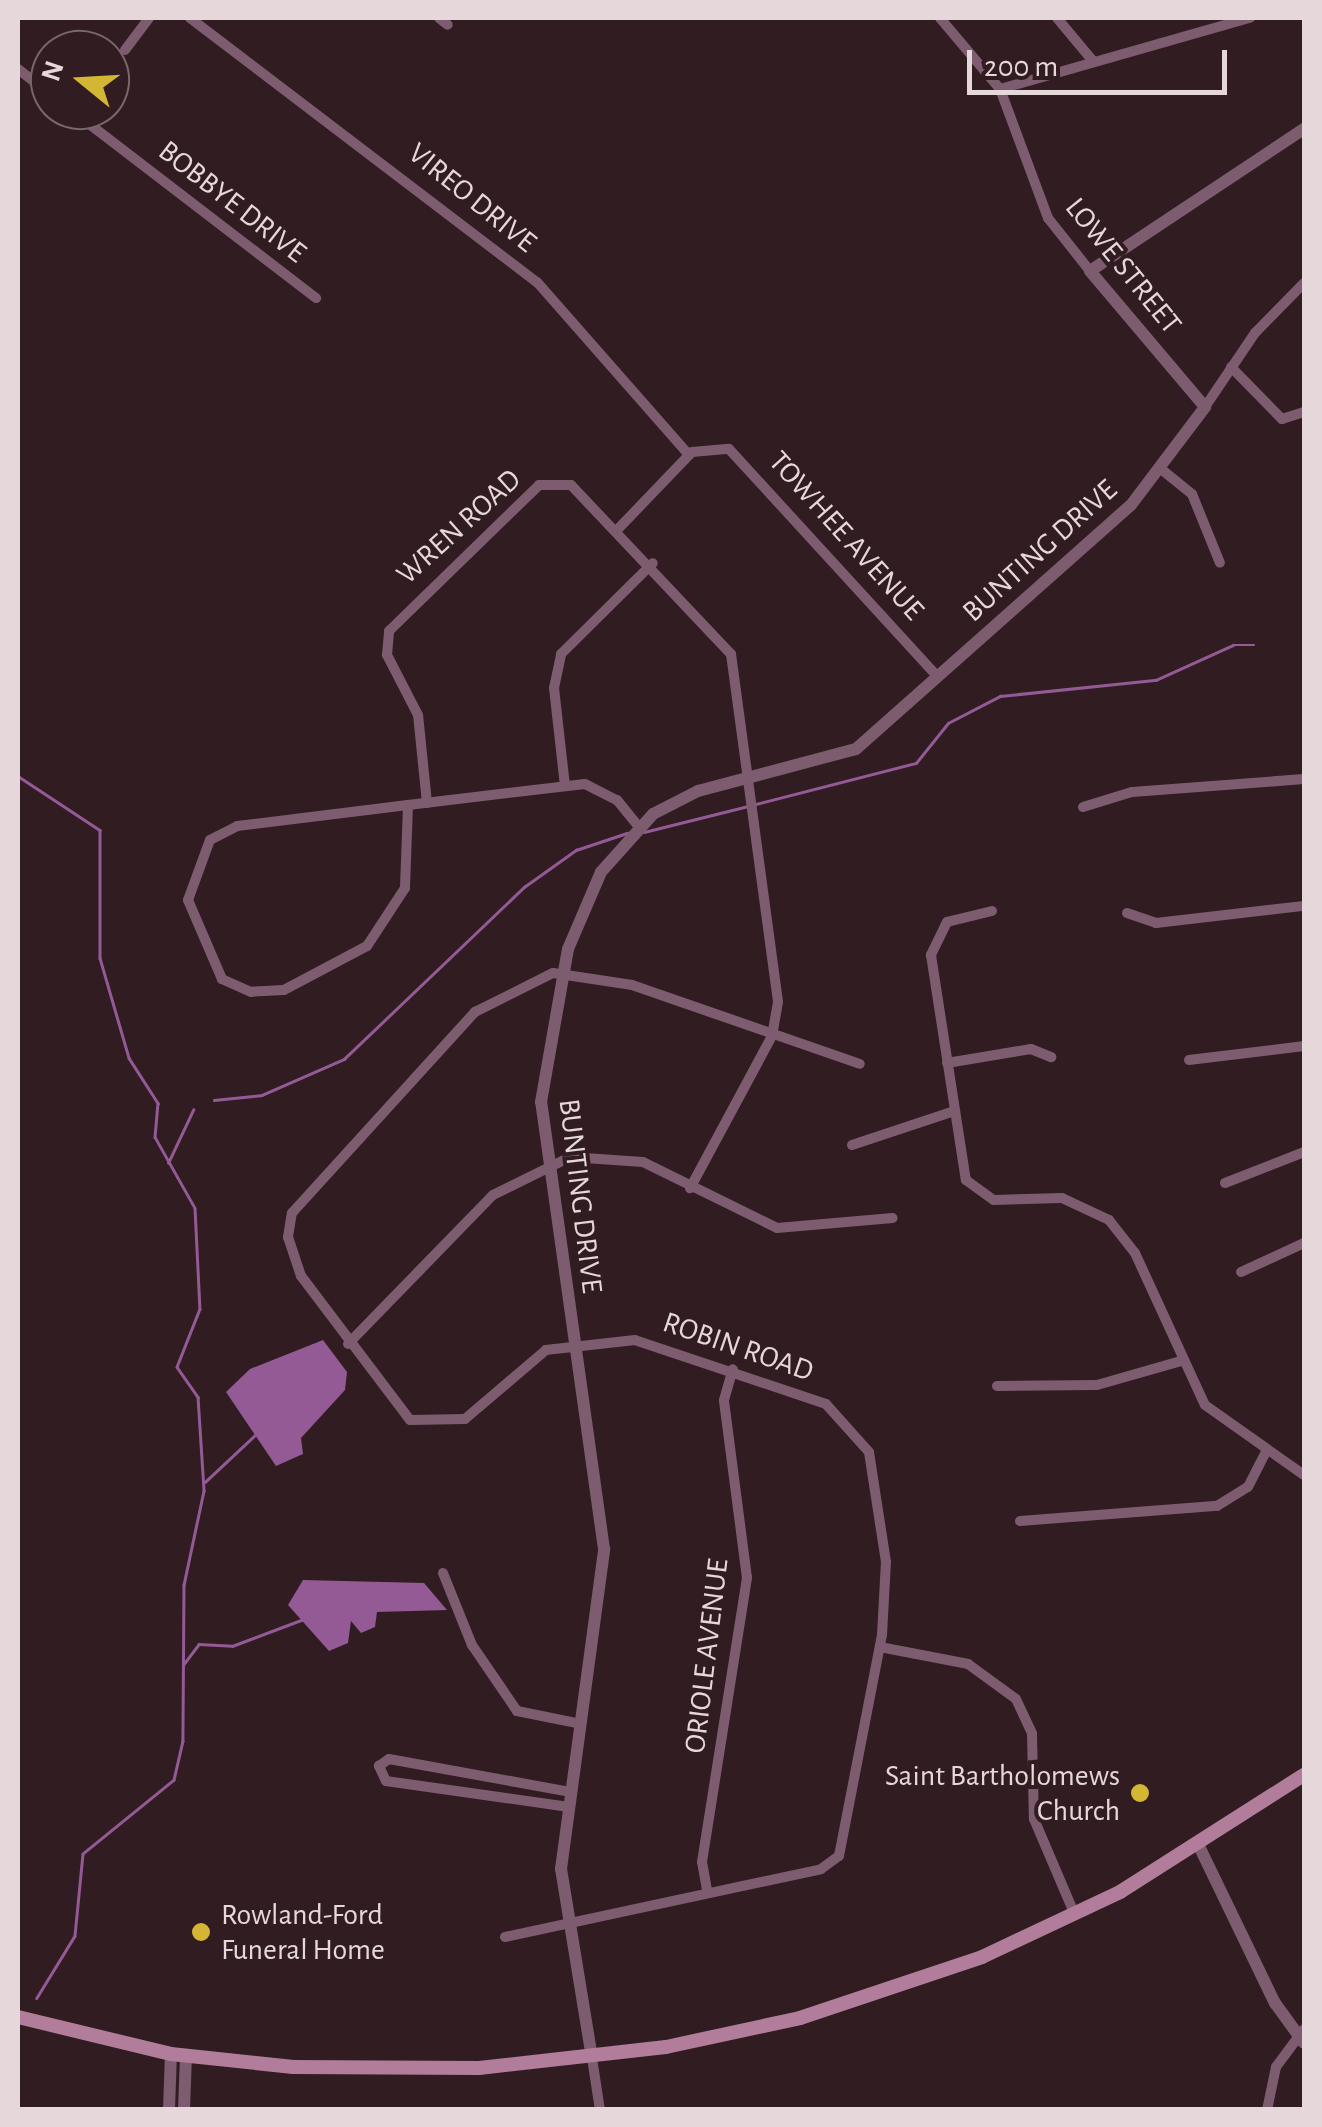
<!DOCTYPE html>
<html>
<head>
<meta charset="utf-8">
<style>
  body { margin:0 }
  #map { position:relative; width:1322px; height:2127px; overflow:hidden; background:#301c21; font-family:"Alegreya Sans",sans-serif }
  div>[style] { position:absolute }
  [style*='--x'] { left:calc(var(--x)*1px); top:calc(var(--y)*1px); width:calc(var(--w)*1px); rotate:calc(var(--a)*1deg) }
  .water>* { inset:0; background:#935a95 }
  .stream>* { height:2.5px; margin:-1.25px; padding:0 1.25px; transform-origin:1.25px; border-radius:1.25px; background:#935a95 }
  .minor>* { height:10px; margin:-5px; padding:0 5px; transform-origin:5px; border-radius:5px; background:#7d5c6f }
  .tertiary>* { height:12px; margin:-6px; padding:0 6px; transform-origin:6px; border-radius:6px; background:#7d5c6f }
  .secondary>* { height:14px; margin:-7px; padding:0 7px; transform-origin:7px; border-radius:7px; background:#b17d9a }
  .dots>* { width:28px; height:28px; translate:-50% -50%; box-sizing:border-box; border:5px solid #301c21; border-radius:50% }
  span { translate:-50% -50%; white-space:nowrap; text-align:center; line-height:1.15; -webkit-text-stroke:8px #301c21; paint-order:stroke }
  .street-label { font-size:30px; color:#e6d7da }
  .poi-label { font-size:30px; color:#e6d7da }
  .right { translate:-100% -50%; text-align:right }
  .left { translate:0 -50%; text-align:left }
  .frame { position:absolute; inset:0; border:20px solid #e6d7da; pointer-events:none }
  .north { position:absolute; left:30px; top:30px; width:100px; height:100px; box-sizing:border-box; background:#301c21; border:2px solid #79676b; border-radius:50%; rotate:288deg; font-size:28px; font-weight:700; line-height:40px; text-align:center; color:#e6d7da }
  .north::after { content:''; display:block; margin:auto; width:35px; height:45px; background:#d4b635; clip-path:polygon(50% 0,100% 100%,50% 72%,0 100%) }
  .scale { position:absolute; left:967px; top:50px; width:260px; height:45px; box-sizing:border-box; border:5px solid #e6d7da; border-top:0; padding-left:12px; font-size:30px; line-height:35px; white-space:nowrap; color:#e6d7da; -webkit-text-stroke:8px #301c21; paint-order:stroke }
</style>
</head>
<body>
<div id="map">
  <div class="water">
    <div style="clip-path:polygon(323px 1340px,347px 1372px,345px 1390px,301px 1438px,303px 1454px,276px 1466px,226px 1392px,250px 1369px)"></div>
    <div style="clip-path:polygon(303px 1580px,424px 1583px,447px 1610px,377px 1612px,375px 1627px,361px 1633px,351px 1621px,348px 1643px,329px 1651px,288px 1605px)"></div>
  </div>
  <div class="stream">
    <div style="--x:18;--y:776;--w:98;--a:33.4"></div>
    <div style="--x:100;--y:830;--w:128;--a:90"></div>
    <div style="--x:100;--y:958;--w:104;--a:73.8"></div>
    <div style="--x:129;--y:1058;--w:54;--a:57.2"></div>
    <div style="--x:158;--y:1103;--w:34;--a:95"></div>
    <div style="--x:155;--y:1137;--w:81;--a:60.6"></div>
    <div style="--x:195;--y:1208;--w:101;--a:87.2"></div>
    <div style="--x:200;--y:1309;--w:62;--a:111.6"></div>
    <div style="--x:177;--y:1367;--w:37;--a:55"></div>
    <div style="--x:198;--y:1397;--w:94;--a:86.3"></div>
    <div style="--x:204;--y:1491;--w:96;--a:102"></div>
    <div style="--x:184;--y:1585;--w:156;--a:90.4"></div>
    <div style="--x:183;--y:1741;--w:40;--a:103"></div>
    <div style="--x:174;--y:1780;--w:117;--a:140.9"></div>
    <div style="--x:83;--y:1854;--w:82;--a:95.6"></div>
    <div style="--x:75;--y:1936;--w:73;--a:121.5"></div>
    <div style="--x:756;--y:804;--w:165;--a:-14.4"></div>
    <div style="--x:916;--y:763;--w:51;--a:-51.3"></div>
    <div style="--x:948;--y:723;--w:59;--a:-27.4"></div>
    <div style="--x:1000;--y:696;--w:157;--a:-5.9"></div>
    <div style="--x:1156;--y:680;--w:85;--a:-24.4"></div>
    <div style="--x:1233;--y:645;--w:21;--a:0"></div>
    <div style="--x:644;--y:832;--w:107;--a:-14"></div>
    <div style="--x:214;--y:1100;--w:48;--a:-5.9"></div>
    <div style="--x:262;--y:1095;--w:90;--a:-23.7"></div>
    <div style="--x:344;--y:1059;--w:249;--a:-43.7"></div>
    <div style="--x:524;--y:887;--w:64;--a:-35.4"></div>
    <div style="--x:576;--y:850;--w:54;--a:-18.4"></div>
    <div style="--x:168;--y:1163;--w:59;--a:-64.7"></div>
    <div style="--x:205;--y:1482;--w:69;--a:-43.2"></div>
    <div style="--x:183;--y:1665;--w:26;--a:-53"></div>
    <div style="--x:199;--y:1644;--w:33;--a:3"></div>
    <div style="--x:232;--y:1646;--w:74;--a:-20.6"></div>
  </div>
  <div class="minor">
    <div style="--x:190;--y:18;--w:436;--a:37.3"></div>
    <div style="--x:537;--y:282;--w:230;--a:48.7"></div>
    <div style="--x:439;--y:18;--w:11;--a:38"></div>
    <div style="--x:940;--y:18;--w:93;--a:49.8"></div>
    <div style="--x:1000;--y:89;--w:138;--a:69.6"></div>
    <div style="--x:1048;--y:218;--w:68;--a:51.6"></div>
    <div style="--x:1057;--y:18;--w:56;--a:50.1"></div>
    <div style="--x:125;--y:50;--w:40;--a:-53"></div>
    <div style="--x:18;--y:69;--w:41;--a:38"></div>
    <div style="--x:1000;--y:89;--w:260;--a:-15.9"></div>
    <div style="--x:71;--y:110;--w:309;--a:37.5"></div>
    <div style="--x:1231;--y:367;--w:73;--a:45.6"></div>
    <div style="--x:1282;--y:419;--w:23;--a:-18"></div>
    <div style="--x:1205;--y:407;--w:89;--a:-56"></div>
    <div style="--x:1255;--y:333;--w:70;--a:-45.6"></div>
    <div style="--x:1161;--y:469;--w:40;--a:39"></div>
    <div style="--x:1192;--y:494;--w:74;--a:67.9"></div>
    <div style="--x:619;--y:528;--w:105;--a:-46.2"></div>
    <div style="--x:692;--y:452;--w:37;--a:-5"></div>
    <div style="--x:729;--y:449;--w:309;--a:47.5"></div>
    <div style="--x:565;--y:786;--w:99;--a:-96.4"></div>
    <div style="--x:554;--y:688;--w:35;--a:-78"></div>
    <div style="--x:561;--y:654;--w:129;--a:-44.7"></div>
    <div style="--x:427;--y:803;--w:88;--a:-95.8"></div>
    <div style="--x:418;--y:715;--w:68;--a:-117.3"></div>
    <div style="--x:387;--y:655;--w:24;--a:-85"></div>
    <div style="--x:389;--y:631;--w:209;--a:-44.2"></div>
    <div style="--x:539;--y:485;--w:32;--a:0"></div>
    <div style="--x:571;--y:485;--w:233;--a:46.6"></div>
    <div style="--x:731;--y:654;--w:351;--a:82.3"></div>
    <div style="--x:778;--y:1002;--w:35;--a:100"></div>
    <div style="--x:772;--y:1036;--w:173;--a:118.3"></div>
    <div style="--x:408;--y:805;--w:83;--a:92.1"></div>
    <div style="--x:405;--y:888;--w:69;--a:123.2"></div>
    <div style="--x:367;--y:946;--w:94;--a:152.1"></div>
    <div style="--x:284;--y:990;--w:33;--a:177"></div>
    <div style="--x:251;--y:992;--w:32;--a:-156"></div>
    <div style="--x:222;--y:979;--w:86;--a:-113.3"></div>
    <div style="--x:188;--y:900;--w:64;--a:-69.9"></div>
    <div style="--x:210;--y:840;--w:30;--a:-27"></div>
    <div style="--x:237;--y:826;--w:172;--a:-7"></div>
    <div style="--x:408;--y:805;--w:178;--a:-6.8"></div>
    <div style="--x:585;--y:784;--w:36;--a:27"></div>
    <div style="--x:617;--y:800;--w:35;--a:51"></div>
    <div style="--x:1083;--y:807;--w:51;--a:-17"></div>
    <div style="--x:1132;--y:792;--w:172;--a:-4.3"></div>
    <div style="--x:992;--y:911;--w:46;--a:166.3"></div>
    <div style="--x:947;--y:922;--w:37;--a:116"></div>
    <div style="--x:931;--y:955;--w:228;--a:81.2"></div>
    <div style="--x:966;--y:1180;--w:34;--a:36"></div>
    <div style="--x:994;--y:1200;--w:68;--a:-1.7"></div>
    <div style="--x:1062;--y:1198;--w:52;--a:25.1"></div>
    <div style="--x:1109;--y:1220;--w:42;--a:51.8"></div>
    <div style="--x:1135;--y:1253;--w:167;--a:65.3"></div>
    <div style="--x:1205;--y:1405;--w:121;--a:35.3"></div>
    <div style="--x:1127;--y:913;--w:31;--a:19"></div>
    <div style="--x:1156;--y:923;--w:149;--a:-6.6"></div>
    <div style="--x:1189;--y:1060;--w:116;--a:-6.9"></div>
    <div style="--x:947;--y:1063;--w:85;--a:-9.5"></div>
    <div style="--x:1031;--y:1049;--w:22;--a:22"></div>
    <div style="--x:852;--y:1145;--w:108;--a:-18.4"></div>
    <div style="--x:1225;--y:1183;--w:85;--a:-21.4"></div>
    <div style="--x:1241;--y:1272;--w:69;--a:-24.7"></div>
    <div style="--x:348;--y:1344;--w:208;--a:-45.8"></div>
    <div style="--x:493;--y:1195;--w:86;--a:-26.3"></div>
    <div style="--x:570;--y:1157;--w:73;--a:3.9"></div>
    <div style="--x:643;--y:1162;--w:149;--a:26.2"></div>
    <div style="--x:777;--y:1228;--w:116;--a:-4.9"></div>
    <div style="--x:997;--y:1386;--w:100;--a:-0.6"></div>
    <div style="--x:1097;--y:1385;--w:87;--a:-15.9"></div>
    <div style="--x:1020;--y:1521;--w:198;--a:-4.4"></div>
    <div style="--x:1217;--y:1506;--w:36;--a:-32"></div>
    <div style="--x:1248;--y:1487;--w:39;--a:-63"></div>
    <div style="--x:443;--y:1573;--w:78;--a:68.1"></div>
    <div style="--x:472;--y:1645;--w:80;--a:55.7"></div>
    <div style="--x:517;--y:1711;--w:65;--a:11.5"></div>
    <div style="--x:880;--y:1647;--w:90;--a:10.9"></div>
    <div style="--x:968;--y:1664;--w:59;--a:36.1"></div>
    <div style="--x:1016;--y:1699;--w:38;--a:65"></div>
    <div style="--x:1032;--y:1734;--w:85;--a:88.7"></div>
    <div style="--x:1034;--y:1819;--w:104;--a:66.9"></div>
    <div style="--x:569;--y:1807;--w:185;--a:-171.9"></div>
    <div style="--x:386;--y:1781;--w:17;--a:-115"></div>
    <div style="--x:379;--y:1766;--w:12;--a:-35"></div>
    <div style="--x:389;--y:1759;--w:185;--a:10.3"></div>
    <div style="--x:707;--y:1890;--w:28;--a:-100"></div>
    <div style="--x:702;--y:1862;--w:288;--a:-81"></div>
    <div style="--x:747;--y:1578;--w:179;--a:-97.4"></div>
    <div style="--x:724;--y:1400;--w:32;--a:-74"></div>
    <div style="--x:505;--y:1937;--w:323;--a:-12.1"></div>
    <div style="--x:821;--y:1869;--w:22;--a:-36"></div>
    <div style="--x:839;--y:1856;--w:225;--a:-79"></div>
    <div style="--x:882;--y:1635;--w:73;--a:-86.9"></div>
    <div style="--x:886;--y:1562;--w:111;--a:-98.8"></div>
    <div style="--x:869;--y:1452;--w:64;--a:-131.9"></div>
    <div style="--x:826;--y:1404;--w:201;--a:-161.5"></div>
    <div style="--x:635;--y:1340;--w:90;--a:173.6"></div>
    <div style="--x:546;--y:1350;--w:106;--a:139.6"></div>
    <div style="--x:465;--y:1419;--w:55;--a:179"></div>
    <div style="--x:410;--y:1420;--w:181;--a:-127.1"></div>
    <div style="--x:301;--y:1276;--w:41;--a:-108.4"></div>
    <div style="--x:288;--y:1237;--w:24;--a:-81"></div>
    <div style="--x:292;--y:1213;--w:272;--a:-47.7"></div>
    <div style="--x:475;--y:1012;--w:87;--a:-26.6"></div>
    <div style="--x:553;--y:973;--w:80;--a:8.6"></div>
    <div style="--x:632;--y:985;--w:241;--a:19.1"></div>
    <div style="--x:592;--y:2058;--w:53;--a:81.3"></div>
    <div style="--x:1267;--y:2110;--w:44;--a:-78.2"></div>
    <div style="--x:1276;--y:2067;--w:47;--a:-53.6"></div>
  </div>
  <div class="tertiary">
    <div style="--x:1198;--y:1844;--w:177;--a:64.2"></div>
    <div style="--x:1275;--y:2003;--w:49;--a:54.1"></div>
    <div style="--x:592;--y:2058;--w:192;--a:-99.3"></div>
    <div style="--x:561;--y:1869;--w:323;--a:-82.3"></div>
    <div style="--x:604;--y:1549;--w:451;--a:-98"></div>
    <div style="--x:541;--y:1102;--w:155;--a:-80"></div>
    <div style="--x:568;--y:949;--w:84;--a:-66.8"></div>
    <div style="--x:601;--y:872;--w:78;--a:-48.1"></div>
    <div style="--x:653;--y:814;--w:51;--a:-27.1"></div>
    <div style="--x:698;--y:791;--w:163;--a:-14.9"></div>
    <div style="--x:856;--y:749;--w:368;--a:-41.6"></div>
    <div style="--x:1131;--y:505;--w:123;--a:-52.9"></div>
    <div style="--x:1205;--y:407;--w:178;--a:-130.2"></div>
    <div style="--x:1090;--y:271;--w:257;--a:-33.6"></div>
    <div style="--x:169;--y:2110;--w:56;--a:-88"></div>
    <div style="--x:184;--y:2110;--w:54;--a:-87.9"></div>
  </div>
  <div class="secondary">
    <div style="--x:18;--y:2017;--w:157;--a:13.6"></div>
    <div style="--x:171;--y:2054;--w:123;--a:6.1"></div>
    <div style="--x:293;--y:2067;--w:186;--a:0.3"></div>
    <div style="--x:479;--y:2068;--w:188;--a:-6.4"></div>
    <div style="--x:666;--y:2047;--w:137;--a:-12.2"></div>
    <div style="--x:800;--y:2018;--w:192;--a:-18.5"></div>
    <div style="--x:982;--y:1957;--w:153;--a:-25.2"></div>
    <div style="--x:1120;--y:1892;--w:218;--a:-32.5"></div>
  </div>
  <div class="dots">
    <div style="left:1140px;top:1793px;background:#d4b635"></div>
    <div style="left:201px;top:1932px;background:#d4b635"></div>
  </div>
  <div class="street-label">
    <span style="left:472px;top:198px;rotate:39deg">VIREO DRIVE</span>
    <span style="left:232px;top:202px;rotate:38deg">BOBBYE DRIVE</span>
    <span style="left:1123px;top:266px;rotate:51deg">LOWE STREET</span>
    <span style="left:459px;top:527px;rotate:-42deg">WREN ROAD</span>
    <span style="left:846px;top:536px;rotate:48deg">TOWHEE AVENUE</span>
    <span style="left:1040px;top:551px;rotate:-42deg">BUNTING DRIVE</span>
    <span style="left:580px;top:1196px;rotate:83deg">BUNTING DRIVE</span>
    <span style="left:738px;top:1347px;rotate:19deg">ROBIN ROAD</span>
    <span style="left:707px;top:1656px;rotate:-83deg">ORIOLE AVENUE</span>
  </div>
  <div class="poi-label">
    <span class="right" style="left:1120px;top:1793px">Saint Bartholomews<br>Church</span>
    <span class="left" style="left:221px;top:1932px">Rowland-Ford<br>Funeral Home</span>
  </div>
  <div class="frame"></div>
  <div class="north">N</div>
  <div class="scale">200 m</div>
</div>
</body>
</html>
